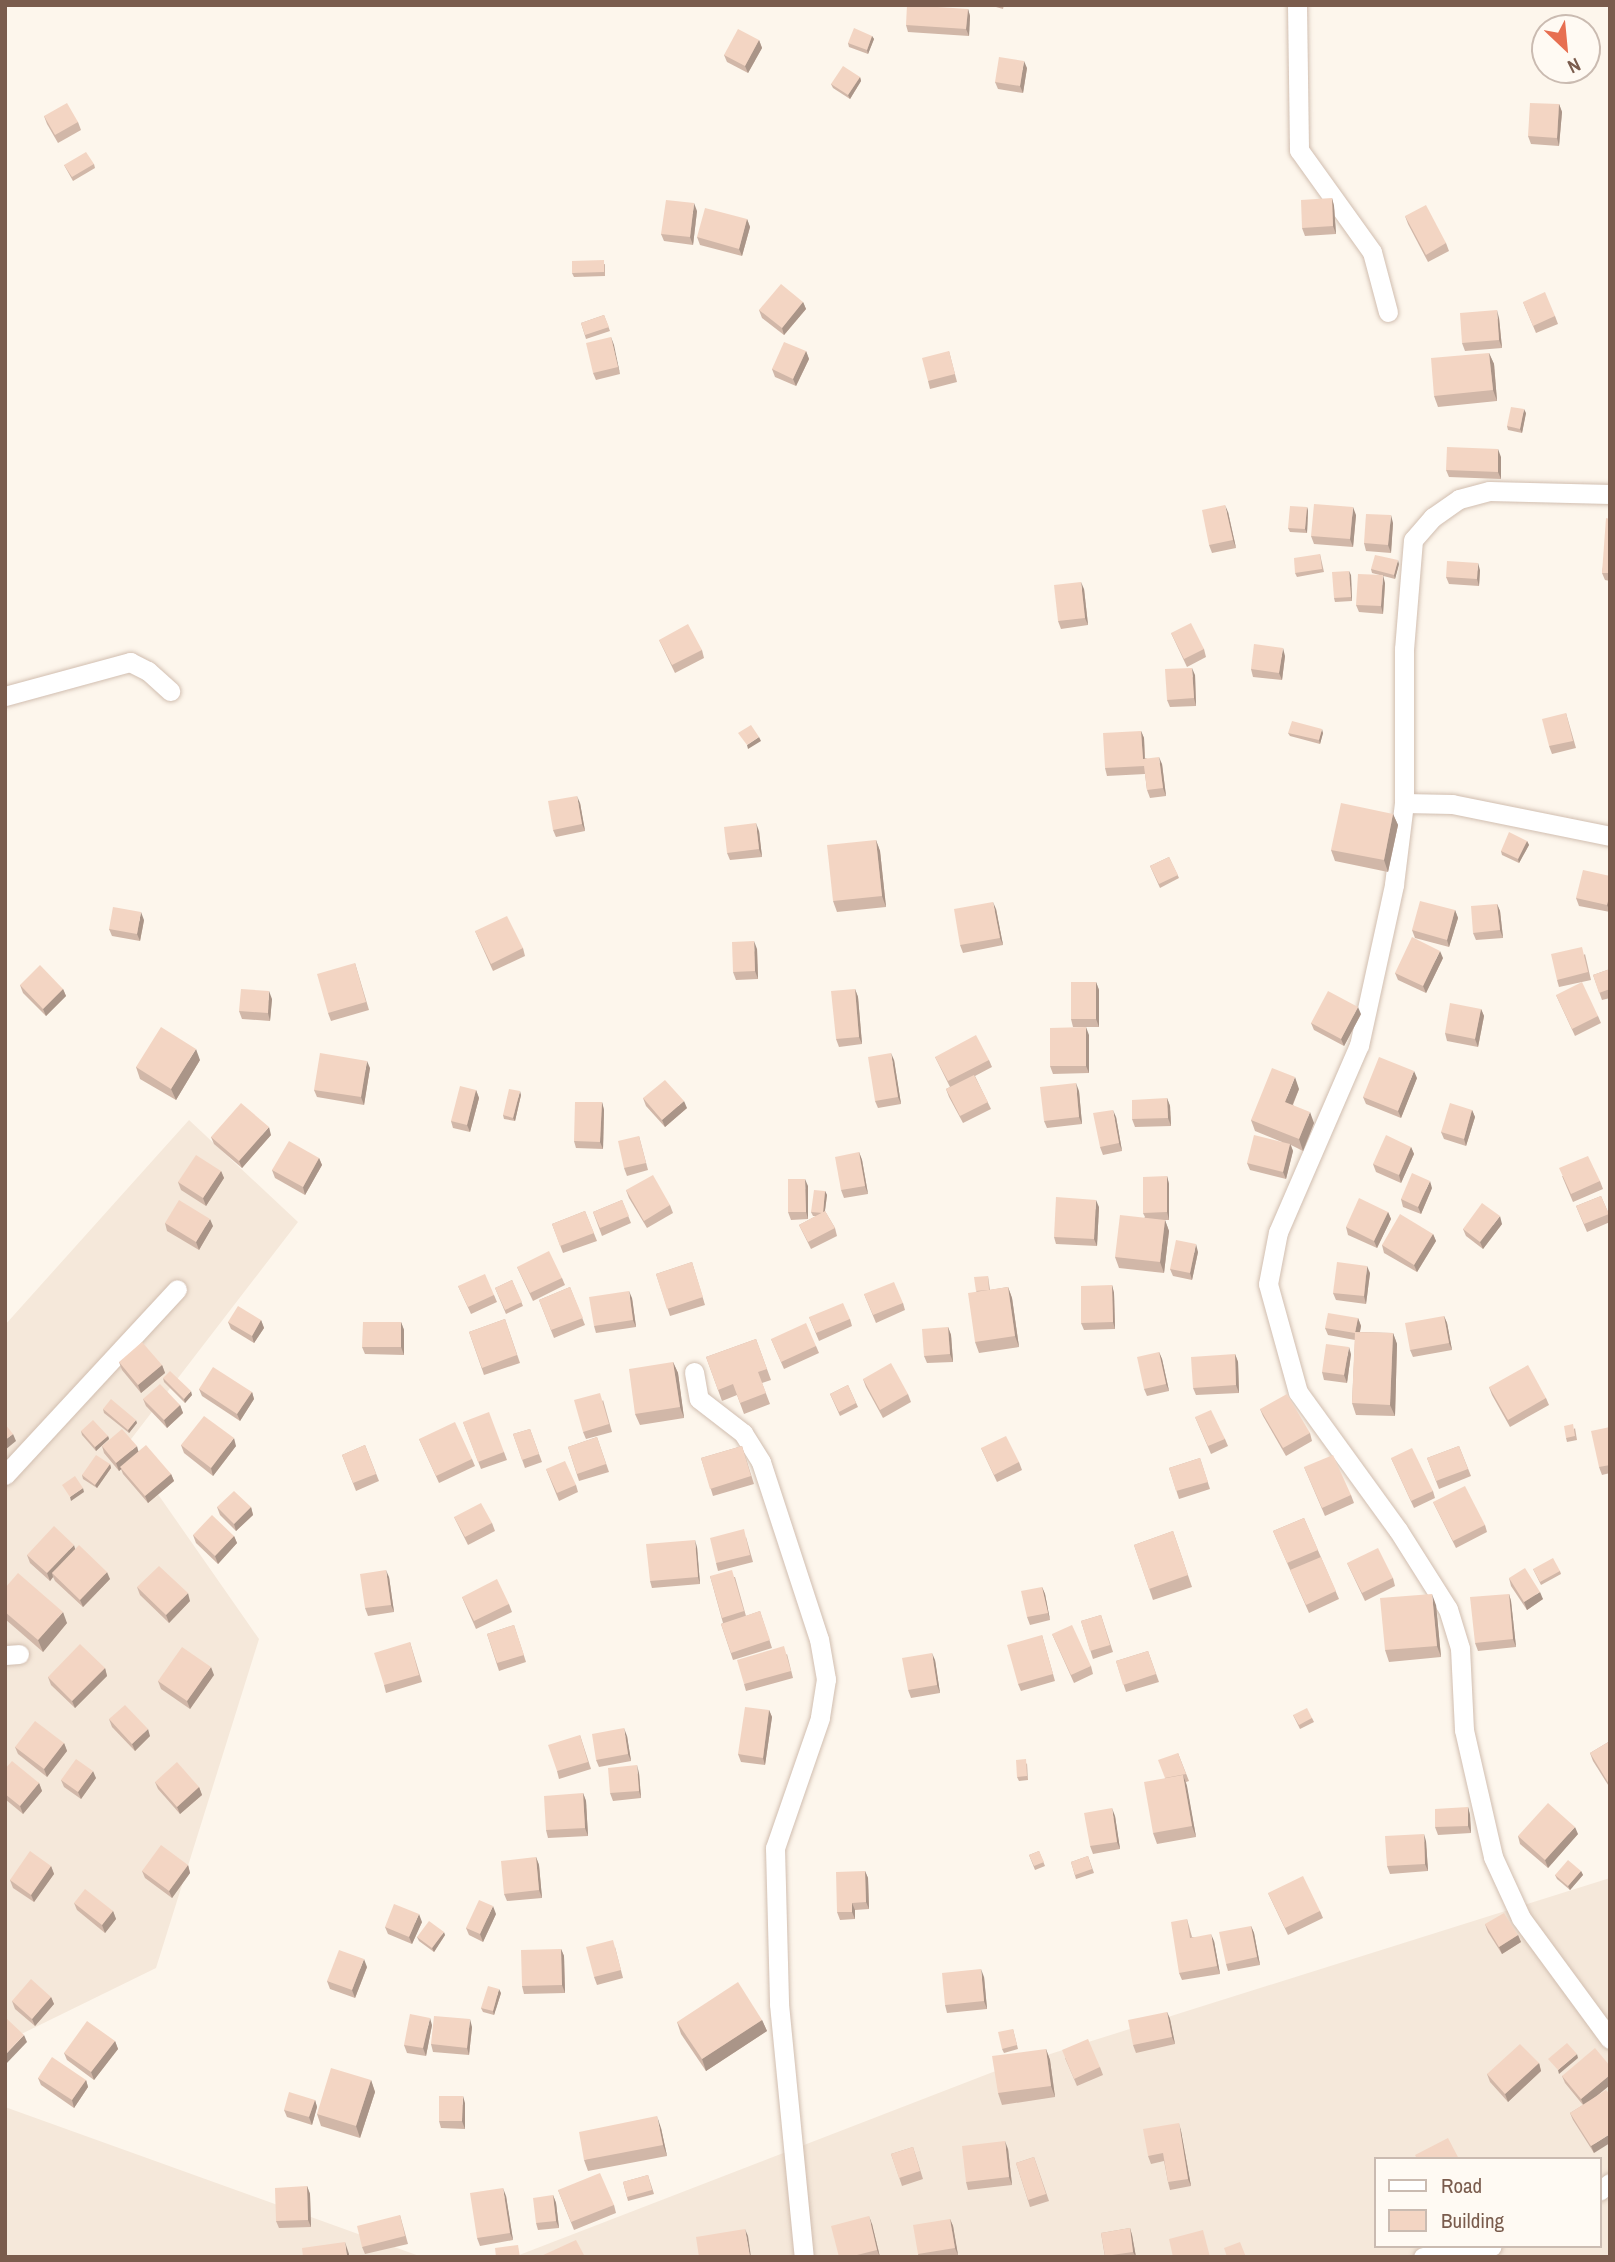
<!DOCTYPE html>
<html>
<head>
<meta charset="utf-8">
<style>
  body { margin:0 }
  #map { position:relative; width:1615px; height:2262px; overflow:hidden; background:#fdf6ec; font-family:"Archivo Narrow",sans-serif }
  div>[style] { position:absolute }
  [style*='--x'] { left:calc(var(--x)*1px); top:calc(var(--y)*1px); width:calc(var(--w)*1px); rotate:calc(var(--a)*1deg) }
  .residential>* { inset:0; background:#f5e8da }
  .roads { filter:drop-shadow(0 0 2px #d1beb0) drop-shadow(0 0 2px #d1beb0) }
  .street>* { height:19px; margin:-9.5px; padding:0 9.5px; transform-origin:9.5px; border-radius:9.5px; background:#fff }
  .wall>* { inset:0; background:#d1b7a8 }
  .shaded-wall>* { inset:0; background:#aa9588 }
  .building>* { inset:0; background:#f3d5c3 }
  span { translate:-50% -50%; white-space:nowrap; text-align:center; line-height:1.15; -webkit-text-stroke:7px #fffaf3; paint-order:stroke }
  .frame { position:absolute; inset:0; border:7px solid #7a5c4d; pointer-events:none }
  .legend { position:absolute; left:1374px; top:2157px; width:228px; height:91px; box-sizing:border-box; background:#fffaf3; border:2px solid #cabbb1; margin:0; padding:9px 12px; list-style:none; font-size:21px; color:#7a5c4d }
  .legend li { display:flex; align-items:center; gap:14px; height:35px }
  .legend b { width:35px; border:2px solid #cabbb1 }
  .north { position:absolute; left:1531px; top:14px; width:70px; height:70px; box-sizing:border-box; background:#fffaf3; border:2px solid #cabbb1; border-radius:50%; rotate:154deg; font-size:19px; font-weight:700; line-height:28px; text-align:center; color:#7a5c4d }
  .north::after { content:''; display:block; margin:auto; width:24px; height:32px; background:#e76f51; clip-path:polygon(50% 0,100% 100%,50% 72%,0 100%) }
</style>
</head>
<body>
<div id="map">
  <div class="residential">
    <div style="clip-path:polygon(189px 1120px,298px 1222px,125px 1447px,259px 1639px,156px 1968px,5px 2042px,5px 1325px)"></div>
    <div style="clip-path:polygon(evenodd,1610px 1878px,1610px 2257px,514px 2257px,993px 2072px,1610px 1878px,1375px 2159px,1599px 2159px,1599px 2246px,1375px 2246px,1375px 2159px)"></div>
    <div style="clip-path:polygon(5px 2107px,422px 2257px,5px 2257px)"></div>
  </div>
  <div class="roads">
    <div class="street">
      <div style="--x:1297;--y:5;--w:145;--a:89.2"></div>
      <div style="--x:1299;--y:150;--w:125;--a:54.4"></div>
      <div style="--x:1372;--y:252;--w:62;--a:75.1"></div>
      <div style="--x:1610;--y:494;--w:121;--a:-178.6"></div>
      <div style="--x:1489;--y:491;--w:31;--a:165"></div>
      <div style="--x:1459;--y:499;--w:32;--a:145"></div>
      <div style="--x:1433;--y:517;--w:30;--a:131"></div>
      <div style="--x:1413;--y:540;--w:109;--a:94.7"></div>
      <div style="--x:1404;--y:649;--w:154;--a:90"></div>
      <div style="--x:1404;--y:803;--w:83;--a:97"></div>
      <div style="--x:1394;--y:885;--w:164;--a:102.3"></div>
      <div style="--x:1359;--y:1045;--w:204;--a:113.4"></div>
      <div style="--x:1278;--y:1232;--w:53;--a:100.9"></div>
      <div style="--x:1268;--y:1284;--w:112;--a:74.5"></div>
      <div style="--x:1298;--y:1392;--w:170;--a:54.1"></div>
      <div style="--x:1398;--y:1530;--w:93;--a:57.7"></div>
      <div style="--x:1448;--y:1609;--w:41;--a:72.9"></div>
      <div style="--x:1460;--y:1648;--w:82;--a:87.2"></div>
      <div style="--x:1464;--y:1730;--w:130;--a:77.1"></div>
      <div style="--x:1493;--y:1857;--w:67;--a:65.3"></div>
      <div style="--x:1521;--y:1918;--w:150;--a:53.7"></div>
      <div style="--x:5;--y:696;--w:130;--a:-15.2"></div>
      <div style="--x:130;--y:662;--w:20;--a:27"></div>
      <div style="--x:148;--y:671;--w:30;--a:42"></div>
      <div style="--x:1404;--y:803;--w:48;--a:1.2"></div>
      <div style="--x:1452;--y:804;--w:161;--a:11.4"></div>
      <div style="--x:694;--y:1372;--w:27;--a:80"></div>
      <div style="--x:699;--y:1399;--w:56;--a:37.7"></div>
      <div style="--x:743;--y:1433;--w:34;--a:58"></div>
      <div style="--x:761;--y:1462;--w:186;--a:71.9"></div>
      <div style="--x:819;--y:1639;--w:41;--a:80.1"></div>
      <div style="--x:826;--y:1679;--w:39;--a:99"></div>
      <div style="--x:820;--y:1718;--w:138;--a:109.1"></div>
      <div style="--x:775;--y:1848;--w:156;--a:88.5"></div>
      <div style="--x:779;--y:2004;--w:254;--a:84.4"></div>
      <div style="--x:5;--y:1475;--w:253;--a:-47.2"></div>
      <div style="--x:5;--y:1655;--w:14;--a:-4"></div>
      <div style="--x:1599;--y:2191;--w:14;--a:-36"></div>
      <div style="--x:1423;--y:2257;--w:47;--a:-3.7"></div>
      <div style="--x:1470;--y:2254;--w:23;--a:-20"></div>
    </div>
  </div>
  <div class="wall">
    <div style="clip-path:polygon(989px 5px,1004px 5px,1003px 9px)"></div>
    <div style="clip-path:polygon(968px 9px,970px 16px,969px 36px,908px 32px,906px 25px)"></div>
    <div style="clip-path:polygon(872px 36px,874px 39px,868px 54px,849px 47px,848px 43px)"></div>
    <div style="clip-path:polygon(759px 40px,762px 48px,748px 73px,727px 62px,724px 55px)"></div>
    <div style="clip-path:polygon(1027px 68px,1023px 93px,998px 89px,995px 82px)"></div>
    <div style="clip-path:polygon(860px 77px,861px 81px,850px 99px,833px 88px,831px 84px)"></div>
    <div style="clip-path:polygon(1559px 104px,1562px 112px,1559px 146px,1531px 144px,1528px 136px)"></div>
    <div style="clip-path:polygon(44px 116px,78px 122px,81px 130px,58px 143px,47px 124px)"></div>
    <div style="clip-path:polygon(94px 164px,95px 168px,73px 181px,64px 165px)"></div>
    <div style="clip-path:polygon(1332px 198px,1334px 206px,1336px 234px,1305px 236px,1302px 228px)"></div>
    <div style="clip-path:polygon(697px 211px,693px 245px,664px 241px,661px 234px)"></div>
    <div style="clip-path:polygon(1405px 216px,1446px 243px,1449px 251px,1428px 262px,1408px 224px)"></div>
    <div style="clip-path:polygon(747px 219px,750px 227px,742px 256px,700px 245px,697px 237px)"></div>
    <div style="clip-path:polygon(605px 264px,605px 276px,574px 277px,572px 273px)"></div>
    <div style="clip-path:polygon(803px 302px,806px 309px,784px 335px,762px 318px,759px 310px)"></div>
    <div style="clip-path:polygon(1523px 302px,1555px 316px,1558px 324px,1536px 333px)"></div>
    <div style="clip-path:polygon(604px 315px,610px 331px,586px 339px,581px 323px)"></div>
    <div style="clip-path:polygon(1499px 318px,1502px 348px,1465px 351px,1462px 343px)"></div>
    <div style="clip-path:polygon(611px 337px,620px 374px,596px 380px,593px 373px)"></div>
    <div style="clip-path:polygon(806px 351px,809px 359px,796px 386px,775px 377px,772px 369px)"></div>
    <div style="clip-path:polygon(949px 351px,957px 382px,930px 389px,928px 381px)"></div>
    <div style="clip-path:polygon(1489px 353px,1494px 364px,1497px 401px,1438px 407px,1434px 396px)"></div>
    <div style="clip-path:polygon(1526px 413px,1522px 433px,1508px 430px,1507px 426px)"></div>
    <div style="clip-path:polygon(1501px 457px,1501px 479px,1449px 477px,1446px 470px)"></div>
    <div style="clip-path:polygon(1307px 507px,1308px 511px,1307px 533px,1290px 532px,1288px 528px)"></div>
    <div style="clip-path:polygon(1228px 512px,1236px 548px,1212px 553px,1209px 545px)"></div>
    <div style="clip-path:polygon(1356px 515px,1353px 547px,1314px 544px,1311px 536px)"></div>
    <div style="clip-path:polygon(1610px 519px,1610px 581px,1605px 580px,1602px 573px)"></div>
    <div style="clip-path:polygon(1393px 523px,1391px 553px,1366px 551px,1364px 543px)"></div>
    <div style="clip-path:polygon(1320px 554px,1324px 572px,1297px 577px,1295px 573px)"></div>
    <div style="clip-path:polygon(1399px 564px,1395px 579px,1372px 573px,1371px 569px)"></div>
    <div style="clip-path:polygon(1480px 570px,1479px 586px,1449px 584px,1446px 577px)"></div>
    <div style="clip-path:polygon(1351px 575px,1352px 601px,1335px 602px,1334px 598px)"></div>
    <div style="clip-path:polygon(1385px 583px,1383px 614px,1359px 612px,1356px 605px)"></div>
    <div style="clip-path:polygon(1084px 589px,1088px 625px,1061px 629px,1058px 621px)"></div>
    <div style="clip-path:polygon(1171px 633px,1204px 649px,1206px 657px,1187px 667px)"></div>
    <div style="clip-path:polygon(659px 640px,702px 650px,704px 658px,675px 673px)"></div>
    <div style="clip-path:polygon(1285px 656px,1282px 680px,1253px 677px,1251px 669px)"></div>
    <div style="clip-path:polygon(1195px 675px,1196px 706px,1170px 707px,1167px 700px)"></div>
    <div style="clip-path:polygon(1566px 713px,1576px 748px,1552px 754px,1549px 746px)"></div>
    <div style="clip-path:polygon(1141px 731px,1144px 738px,1145px 758px,1162px 764px,1166px 796px,1150px 798px,1147px 790px,1145px 774px,1107px 776px,1105px 768px)"></div>
    <div style="clip-path:polygon(1288px 733px,1323px 733px,1320px 744px,1290px 736px)"></div>
    <div style="clip-path:polygon(580px 803px,585px 831px,556px 837px,553px 830px)"></div>
    <div style="clip-path:polygon(1393px 814px,1398px 825px,1388px 872px,1335px 861px,1331px 850px)"></div>
    <div style="clip-path:polygon(759px 831px,762px 857px,730px 860px,727px 853px)"></div>
    <div style="clip-path:polygon(876px 840px,880px 851px,886px 907px,837px 912px,833px 901px)"></div>
    <div style="clip-path:polygon(1527px 841px,1529px 845px,1519px 863px,1502px 855px,1501px 851px)"></div>
    <div style="clip-path:polygon(1169px 857px,1179px 878px,1160px 888px,1150px 866px)"></div>
    <div style="clip-path:polygon(1610px 876px,1610px 912px,1579px 906px,1576px 898px)"></div>
    <div style="clip-path:polygon(1497px 904px,1500px 911px,1503px 938px,1476px 940px,1473px 933px)"></div>
    <div style="clip-path:polygon(996px 909px,1003px 945px,963px 953px,960px 945px)"></div>
    <div style="clip-path:polygon(1455px 910px,1458px 918px,1449px 947px,1415px 938px,1412px 930px)"></div>
    <div style="clip-path:polygon(144px 920px,140px 941px,112px 936px,109px 929px)"></div>
    <div style="clip-path:polygon(475px 931px,523px 948px,525px 956px,493px 971px)"></div>
    <div style="clip-path:polygon(757px 949px,758px 979px,736px 980px,733px 972px)"></div>
    <div style="clip-path:polygon(1585px 954px,1591px 980px,1559px 987px,1557px 980px)"></div>
    <div style="clip-path:polygon(1443px 958px,1426px 993px,1398px 980px,1395px 973px)"></div>
    <div style="clip-path:polygon(355px 963px,369px 1010px,331px 1021px,328px 1013px)"></div>
    <div style="clip-path:polygon(1610px 969px,1610px 998px,1602px 1000px,1593px 975px)"></div>
    <div style="clip-path:polygon(1096px 982px,1099px 990px,1099px 1027px,1073px 1027px,1071px 1019px)"></div>
    <div style="clip-path:polygon(20px 985px,63px 989px,66px 996px,46px 1016px,23px 993px)"></div>
    <div style="clip-path:polygon(855px 989px,858px 997px,862px 1044px,839px 1047px,836px 1039px)"></div>
    <div style="clip-path:polygon(1556px 995px,1598px 1016px,1601px 1023px,1575px 1036px)"></div>
    <div style="clip-path:polygon(272px 999px,270px 1021px,242px 1019px,239px 1011px)"></div>
    <div style="clip-path:polygon(1481px 1009px,1484px 1016px,1478px 1047px,1447px 1041px,1445px 1033px)"></div>
    <div style="clip-path:polygon(1361px 1014px,1344px 1046px,1314px 1030px,1311px 1023px)"></div>
    <div style="clip-path:polygon(1089px 1035px,1089px 1073px,1053px 1074px,1050px 1066px)"></div>
    <div style="clip-path:polygon(935px 1057px,989px 1060px,992px 1067px,975px 1076px,991px 1109px,963px 1123px,949px 1097px,946px 1089px,950px 1087px)"></div>
    <div style="clip-path:polygon(200px 1060px,176px 1100px,140px 1079px,136px 1067px)"></div>
    <div style="clip-path:polygon(894px 1060px,901px 1104px,878px 1108px,875px 1101px)"></div>
    <div style="clip-path:polygon(370px 1068px,364px 1105px,317px 1097px,314px 1090px)"></div>
    <div style="clip-path:polygon(1417px 1078px,1401px 1118px,1366px 1104px,1363px 1097px)"></div>
    <div style="clip-path:polygon(1299px 1089px,1293px 1105px,1314px 1123px,1303px 1151px,1291px 1145px,1293px 1151px,1286px 1179px,1250px 1170px,1247px 1163px,1282px 1142px,1255px 1131px,1251px 1120px)"></div>
    <div style="clip-path:polygon(476px 1090px,479px 1098px,470px 1132px,453px 1128px,451px 1121px)"></div>
    <div style="clip-path:polygon(1079px 1091px,1082px 1124px,1047px 1128px,1044px 1121px)"></div>
    <div style="clip-path:polygon(521px 1095px,515px 1121px,504px 1119px,503px 1115px)"></div>
    <div style="clip-path:polygon(643px 1098px,687px 1108px,665px 1127px,646px 1106px)"></div>
    <div style="clip-path:polygon(1167px 1098px,1170px 1106px,1171px 1126px,1135px 1127px,1132px 1119px)"></div>
    <div style="clip-path:polygon(602px 1102px,604px 1110px,603px 1149px,576px 1148px,574px 1141px)"></div>
    <div style="clip-path:polygon(1472px 1110px,1475px 1117px,1466px 1146px,1444px 1139px,1441px 1132px)"></div>
    <div style="clip-path:polygon(1116px 1117px,1122px 1151px,1103px 1155px,1100px 1147px)"></div>
    <div style="clip-path:polygon(271px 1135px,242px 1168px,214px 1144px,211px 1137px)"></div>
    <div style="clip-path:polygon(639px 1136px,648px 1170px,627px 1176px,624px 1168px)"></div>
    <div style="clip-path:polygon(1411px 1147px,1414px 1154px,1401px 1183px,1376px 1172px,1373px 1164px)"></div>
    <div style="clip-path:polygon(859px 1152px,862px 1160px,868px 1194px,844px 1198px,841px 1190px)"></div>
    <div style="clip-path:polygon(319px 1158px,322px 1165px,305px 1195px,275px 1178px,272px 1170px)"></div>
    <div style="clip-path:polygon(221px 1171px,224px 1178px,206px 1206px,181px 1190px,178px 1182px)"></div>
    <div style="clip-path:polygon(1167px 1176px,1169px 1184px,1169px 1220px,1165px 1220px,1169px 1231px,1164px 1273px,1119px 1268px,1115px 1257px,1145px 1217px,1143px 1213px)"></div>
    <div style="clip-path:polygon(1562px 1176px,1600px 1181px,1603px 1189px,1573px 1202px)"></div>
    <div style="clip-path:polygon(808px 1186px,808px 1219px,791px 1220px,788px 1212px)"></div>
    <div style="clip-path:polygon(1432px 1188px,1421px 1214px,1403px 1207px,1401px 1199px)"></div>
    <div style="clip-path:polygon(626px 1190px,670px 1205px,673px 1213px,647px 1228px,629px 1198px)"></div>
    <div style="clip-path:polygon(825px 1191px,827px 1195px,825px 1211px,835px 1228px,837px 1236px,811px 1249px,799px 1225px,816px 1216px,813px 1216px,811px 1212px)"></div>
    <div style="clip-path:polygon(1601px 1196px,1610px 1217px,1610px 1222px,1587px 1232px,1576px 1206px)"></div>
    <div style="clip-path:polygon(622px 1200px,631px 1223px,602px 1236px,593px 1212px)"></div>
    <div style="clip-path:polygon(1099px 1207px,1097px 1246px,1056px 1244px,1054px 1237px)"></div>
    <div style="clip-path:polygon(585px 1211px,597px 1241px,563px 1253px,552px 1224px)"></div>
    <div style="clip-path:polygon(1388px 1212px,1391px 1219px,1377px 1248px,1348px 1235px,1346px 1227px)"></div>
    <div style="clip-path:polygon(165px 1223px,213px 1226px,199px 1250px,167px 1231px)"></div>
    <div style="clip-path:polygon(1502px 1224px,1483px 1249px,1466px 1236px,1463px 1229px)"></div>
    <div style="clip-path:polygon(1433px 1234px,1436px 1241px,1417px 1272px,1384px 1253px,1382px 1245px)"></div>
    <div style="clip-path:polygon(1198px 1252px,1192px 1280px,1173px 1276px,1170px 1269px)"></div>
    <div style="clip-path:polygon(692px 1262px,705px 1305px,670px 1316px,656px 1274px)"></div>
    <div style="clip-path:polygon(517px 1267px,562px 1278px,565px 1285px,533px 1301px)"></div>
    <div style="clip-path:polygon(1370px 1273px,1366px 1304px,1336px 1300px,1333px 1293px)"></div>
    <div style="clip-path:polygon(988px 1276px,990px 1290px,1008px 1287px,1012px 1298px,1019px 1347px,979px 1353px,975px 1342px,976px 1292px)"></div>
    <div style="clip-path:polygon(512px 1280px,523px 1306px,506px 1314px,495px 1288px)"></div>
    <div style="clip-path:polygon(1112px 1285px,1114px 1293px,1115px 1329px,1084px 1330px,1081px 1323px)"></div>
    <div style="clip-path:polygon(458px 1286px,494px 1295px,497px 1302px,471px 1314px)"></div>
    <div style="clip-path:polygon(570px 1287px,585px 1325px,554px 1338px,539px 1300px)"></div>
    <div style="clip-path:polygon(864px 1294px,903px 1303px,905px 1310px,876px 1323px)"></div>
    <div style="clip-path:polygon(632px 1298px,636px 1327px,596px 1333px,594px 1326px)"></div>
    <div style="clip-path:polygon(1444px 1316px,1447px 1323px,1452px 1350px,1413px 1357px,1410px 1350px)"></div>
    <div style="clip-path:polygon(809px 1317px,850px 1319px,852px 1326px,819px 1341px)"></div>
    <div style="clip-path:polygon(1358px 1318px,1361px 1326px,1360px 1332px,1393px 1333px,1397px 1344px,1395px 1416px,1356px 1415px,1352px 1403px,1355px 1340px,1328px 1335px,1325px 1328px)"></div>
    <div style="clip-path:polygon(505px 1319px,520px 1363px,484px 1375px,469px 1332px)"></div>
    <div style="clip-path:polygon(261px 1320px,264px 1328px,254px 1343px,231px 1329px,228px 1322px)"></div>
    <div style="clip-path:polygon(401px 1322px,404px 1330px,404px 1355px,365px 1354px,362px 1347px)"></div>
    <div style="clip-path:polygon(948px 1327px,951px 1335px,953px 1362px,927px 1363px,924px 1356px)"></div>
    <div style="clip-path:polygon(756px 1339px,771px 1380px,762px 1383px,770px 1404px,744px 1414px,737px 1395px,722px 1401px,706px 1357px)"></div>
    <div style="clip-path:polygon(771px 1339px,816px 1346px,819px 1353px,784px 1369px)"></div>
    <div style="clip-path:polygon(1159px 1352px,1162px 1359px,1169px 1391px,1147px 1396px,1144px 1389px)"></div>
    <div style="clip-path:polygon(1235px 1354px,1238px 1362px,1239px 1393px,1196px 1395px,1193px 1388px)"></div>
    <div style="clip-path:polygon(1351px 1354px,1347px 1383px,1324px 1380px,1322px 1372px)"></div>
    <div style="clip-path:polygon(119px 1362px,162px 1365px,165px 1373px,141px 1393px,122px 1370px)"></div>
    <div style="clip-path:polygon(673px 1362px,678px 1373px,684px 1418px,640px 1425px,635px 1414px)"></div>
    <div style="clip-path:polygon(163px 1378px,192px 1395px,185px 1403px,164px 1382px)"></div>
    <div style="clip-path:polygon(863px 1379px,908px 1394px,911px 1402px,883px 1418px,866px 1387px)"></div>
    <div style="clip-path:polygon(848px 1385px,858px 1407px,840px 1416px,830px 1394px)"></div>
    <div style="clip-path:polygon(1489px 1387px,1546px 1398px,1549px 1405px,1510px 1427px,1492px 1395px)"></div>
    <div style="clip-path:polygon(199px 1389px,252px 1392px,254px 1399px,240px 1421px,202px 1396px)"></div>
    <div style="clip-path:polygon(143px 1399px,180px 1405px,183px 1413px,167px 1428px,146px 1406px)"></div>
    <div style="clip-path:polygon(603px 1400px,612px 1432px,586px 1439px,583px 1432px)"></div>
    <div style="clip-path:polygon(103px 1409px,137px 1423px,129px 1433px,104px 1413px)"></div>
    <div style="clip-path:polygon(1260px 1409px,1310px 1433px,1312px 1441px,1286px 1456px,1263px 1416px)"></div>
    <div style="clip-path:polygon(1195px 1417px,1225px 1439px,1228px 1446px,1211px 1454px)"></div>
    <div style="clip-path:polygon(463px 1422px,504px 1452px,507px 1460px,481px 1469px)"></div>
    <div style="clip-path:polygon(1610px 1427px,1610px 1473px,1602px 1475px,1599px 1467px)"></div>
    <div style="clip-path:polygon(1575px 1428px,1577px 1440px,1567px 1442px,1566px 1438px)"></div>
    <div style="clip-path:polygon(530px 1429px,542px 1462px,525px 1468px,513px 1434px)"></div>
    <div style="clip-path:polygon(81px 1431px,108px 1436px,109px 1439px,96px 1451px,82px 1435px)"></div>
    <div style="clip-path:polygon(597px 1437px,609px 1472px,579px 1481px,568px 1447px)"></div>
    <div style="clip-path:polygon(419px 1439px,472px 1459px,475px 1466px,439px 1483px)"></div>
    <div style="clip-path:polygon(181px 1445px,236px 1446px,213px 1476px,184px 1453px)"></div>
    <div style="clip-path:polygon(365px 1445px,379px 1481px,356px 1491px,342px 1455px)"></div>
    <div style="clip-path:polygon(102px 1446px,138px 1451px,171px 1474px,174px 1481px,148px 1503px,123px 1474px,121px 1469px,119px 1471px,104px 1453px)"></div>
    <div style="clip-path:polygon(742px 1446px,754px 1484px,713px 1496px,701px 1458px)"></div>
    <div style="clip-path:polygon(1459px 1446px,1471px 1476px,1439px 1489px,1427px 1458px)"></div>
    <div style="clip-path:polygon(981px 1448px,1019px 1462px,1022px 1470px,997px 1482px)"></div>
    <div style="clip-path:polygon(1200px 1458px,1210px 1489px,1179px 1499px,1169px 1468px)"></div>
    <div style="clip-path:polygon(1391px 1458px,1433px 1491px,1435px 1498px,1414px 1508px)"></div>
    <div style="clip-path:polygon(110px 1464px,111px 1468px,97px 1488px,83px 1479px,82px 1475px)"></div>
    <div style="clip-path:polygon(1304px 1467px,1351px 1495px,1354px 1503px,1325px 1516px)"></div>
    <div style="clip-path:polygon(546px 1469px,576px 1485px,578px 1492px,559px 1501px)"></div>
    <div style="clip-path:polygon(1433px 1502px,1485px 1525px,1487px 1532px,1456px 1548px)"></div>
    <div style="clip-path:polygon(217px 1507px,251px 1507px,253px 1515px,236px 1531px,220px 1515px)"></div>
    <div style="clip-path:polygon(454px 1517px,492px 1523px,495px 1531px,468px 1545px)"></div>
    <div style="clip-path:polygon(1304px 1518px,1339px 1599px,1309px 1613px,1273px 1531px)"></div>
    <div style="clip-path:polygon(1173px 1531px,1192px 1587px,1153px 1600px,1134px 1545px)"></div>
    <div style="clip-path:polygon(193px 1535px,234px 1536px,237px 1543px,218px 1564px,196px 1543px)"></div>
    <div style="clip-path:polygon(746px 1537px,753px 1562px,718px 1571px,716px 1563px)"></div>
    <div style="clip-path:polygon(697px 1547px,700px 1584px,652px 1588px,650px 1581px)"></div>
    <div style="clip-path:polygon(75px 1549px,110px 1579px,83px 1607px,55px 1581px,53px 1577px,50px 1581px,30px 1563px,27px 1555px)"></div>
    <div style="clip-path:polygon(1347px 1563px,1393px 1578px,1395px 1586px,1365px 1601px)"></div>
    <div style="clip-path:polygon(1533px 1569px,1560px 1571px,1561px 1574px,1541px 1585px)"></div>
    <div style="clip-path:polygon(710px 1576px,735px 1577px,746px 1616px,760px 1611px,772px 1648px,733px 1660px,721px 1624px,723px 1623px)"></div>
    <div style="clip-path:polygon(389px 1577px,394px 1612px,368px 1616px,365px 1608px)"></div>
    <div style="clip-path:polygon(1509px 1578px,1543px 1599px,1527px 1610px,1511px 1586px)"></div>
    <div style="clip-path:polygon(137px 1587px,190px 1601px,169px 1623px,140px 1595px)"></div>
    <div style="clip-path:polygon(1042px 1587px,1045px 1594px,1050px 1620px,1030px 1625px,1027px 1617px)"></div>
    <div style="clip-path:polygon(5px 1588px,67px 1623px,43px 1652px,5px 1619px)"></div>
    <div style="clip-path:polygon(1509px 1594px,1511px 1601px,1516px 1647px,1478px 1651px,1475px 1643px)"></div>
    <div style="clip-path:polygon(462px 1597px,509px 1604px,512px 1612px,476px 1629px)"></div>
    <div style="clip-path:polygon(1436px 1605px,1441px 1657px,1389px 1662px,1385px 1650px)"></div>
    <div style="clip-path:polygon(1101px 1615px,1113px 1652px,1093px 1659px,1081px 1621px)"></div>
    <div style="clip-path:polygon(514px 1625px,526px 1662px,499px 1671px,487px 1634px)"></div>
    <div style="clip-path:polygon(1052px 1634px,1091px 1666px,1093px 1674px,1074px 1683px)"></div>
    <div style="clip-path:polygon(1042px 1635px,1055px 1681px,1021px 1691px,1018px 1684px)"></div>
    <div style="clip-path:polygon(410px 1642px,422px 1682px,386px 1693px,384px 1685px)"></div>
    <div style="clip-path:polygon(1148px 1651px,1159px 1682px,1126px 1692px,1116px 1661px)"></div>
    <div style="clip-path:polygon(787px 1654px,793px 1678px,746px 1691px,744px 1684px)"></div>
    <div style="clip-path:polygon(935px 1660px,940px 1693px,911px 1698px,908px 1690px)"></div>
    <div style="clip-path:polygon(105px 1668px,107px 1676px,75px 1708px,51px 1685px,48px 1677px)"></div>
    <div style="clip-path:polygon(214px 1675px,190px 1709px,161px 1689px,158px 1681px)"></div>
    <div style="clip-path:polygon(769px 1710px,772px 1717px,765px 1765px,741px 1762px,738px 1754px)"></div>
    <div style="clip-path:polygon(1293px 1715px,1312px 1718px,1314px 1722px,1300px 1729px)"></div>
    <div style="clip-path:polygon(109px 1719px,150px 1736px,135px 1751px,112px 1727px)"></div>
    <div style="clip-path:polygon(580px 1735px,591px 1769px,559px 1779px,557px 1771px)"></div>
    <div style="clip-path:polygon(627px 1736px,631px 1761px,599px 1767px,596px 1760px)"></div>
    <div style="clip-path:polygon(1610px 1741px,1610px 1788px,1593px 1761px,1590px 1753px)"></div>
    <div style="clip-path:polygon(64px 1743px,67px 1751px,47px 1777px,18px 1754px,15px 1747px)"></div>
    <div style="clip-path:polygon(1178px 1753px,1189px 1781px,1186px 1782px,1196px 1837px,1157px 1844px,1153px 1833px,1165px 1778px)"></div>
    <div style="clip-path:polygon(1027px 1763px,1028px 1780px,1019px 1781px,1017px 1777px)"></div>
    <div style="clip-path:polygon(5px 1769px,39px 1783px,42px 1791px,23px 1814px,5px 1799px)"></div>
    <div style="clip-path:polygon(639px 1773px,641px 1798px,613px 1801px,610px 1793px)"></div>
    <div style="clip-path:polygon(96px 1778px,81px 1799px,64px 1787px,61px 1780px)"></div>
    <div style="clip-path:polygon(155px 1782px,199px 1787px,202px 1795px,180px 1814px,158px 1789px)"></div>
    <div style="clip-path:polygon(583px 1793px,586px 1801px,588px 1836px,548px 1838px,546px 1830px)"></div>
    <div style="clip-path:polygon(1468px 1807px,1470px 1815px,1471px 1833px,1438px 1835px,1435px 1827px)"></div>
    <div style="clip-path:polygon(1115px 1816px,1120px 1849px,1093px 1854px,1090px 1846px)"></div>
    <div style="clip-path:polygon(1578px 1834px,1548px 1868px,1520px 1844px,1518px 1836px)"></div>
    <div style="clip-path:polygon(1426px 1841px,1428px 1871px,1390px 1874px,1387px 1866px)"></div>
    <div style="clip-path:polygon(1039px 1851px,1045px 1866px,1035px 1870px,1029px 1855px)"></div>
    <div style="clip-path:polygon(1088px 1856px,1094px 1873px,1076px 1879px,1071px 1862px)"></div>
    <div style="clip-path:polygon(536px 1857px,539px 1865px,542px 1898px,507px 1901px,504px 1894px)"></div>
    <div style="clip-path:polygon(188px 1865px,190px 1873px,172px 1898px,145px 1878px,142px 1871px)"></div>
    <div style="clip-path:polygon(51px 1866px,54px 1874px,34px 1902px,13px 1888px,10px 1880px)"></div>
    <div style="clip-path:polygon(865px 1871px,868px 1878px,869px 1909px,855px 1910px,855px 1919px,840px 1920px,837px 1912px)"></div>
    <div style="clip-path:polygon(1581px 1871px,1583px 1875px,1570px 1890px,1557px 1879px,1555px 1875px)"></div>
    <div style="clip-path:polygon(1268px 1893px,1320px 1911px,1323px 1918px,1288px 1935px)"></div>
    <div style="clip-path:polygon(74px 1903px,113px 1911px,116px 1919px,105px 1933px,77px 1910px)"></div>
    <div style="clip-path:polygon(496px 1914px,483px 1942px,469px 1935px,466px 1928px)"></div>
    <div style="clip-path:polygon(1187px 1919px,1192px 1937px,1214px 1941px,1220px 1974px,1182px 1980px,1179px 1973px)"></div>
    <div style="clip-path:polygon(422px 1922px,412px 1944px,388px 1934px,385px 1927px)"></div>
    <div style="clip-path:polygon(1485px 1924px,1518px 1935px,1521px 1942px,1502px 1954px,1488px 1932px)"></div>
    <div style="clip-path:polygon(1251px 1926px,1254px 1933px,1260px 1965px,1228px 1971px,1226px 1964px)"></div>
    <div style="clip-path:polygon(445px 1935px,434px 1952px,419px 1941px,417px 1937px)"></div>
    <div style="clip-path:polygon(615px 1947px,623px 1978px,597px 1985px,594px 1977px)"></div>
    <div style="clip-path:polygon(561px 1949px,564px 1956px,565px 1993px,524px 1994px,522px 1986px)"></div>
    <div style="clip-path:polygon(367px 1967px,355px 1998px,330px 1989px,327px 1981px)"></div>
    <div style="clip-path:polygon(984px 1977px,987px 2009px,947px 2013px,945px 2005px)"></div>
    <div style="clip-path:polygon(501px 1993px,494px 2015px,483px 2012px,481px 2008px)"></div>
    <div style="clip-path:polygon(51px 1997px,54px 2004px,35px 2026px,15px 2009px,12px 2001px)"></div>
    <div style="clip-path:polygon(1167px 2012px,1170px 2019px,1175px 2044px,1136px 2053px,1133px 2045px)"></div>
    <div style="clip-path:polygon(762px 2020px,767px 2031px,706px 2071px,681px 2034px,677px 2022px)"></div>
    <div style="clip-path:polygon(432px 2025px,426px 2056px,407px 2053px,404px 2045px)"></div>
    <div style="clip-path:polygon(472px 2027px,469px 2055px,433px 2052px,431px 2044px)"></div>
    <div style="clip-path:polygon(1013px 2029px,1018px 2049px,1004px 2053px,1002px 2049px)"></div>
    <div style="clip-path:polygon(115px 2041px,118px 2049px,94px 2080px,67px 2060px,64px 2053px)"></div>
    <div style="clip-path:polygon(1046px 2049px,1050px 2060px,1055px 2097px,1002px 2105px,998px 2093px)"></div>
    <div style="clip-path:polygon(1065px 2058px,1100px 2067px,1103px 2075px,1077px 2086px)"></div>
    <div style="clip-path:polygon(1539px 2063px,1541px 2071px,1508px 2102px,1490px 2082px,1487px 2074px)"></div>
    <div style="clip-path:polygon(1610px 2066px,1610px 2085px,1597px 2096px,1594px 2153px,1573px 2120px,1570px 2113px,1583px 2105px,1565px 2083px,1562px 2076px)"></div>
    <div style="clip-path:polygon(38px 2078px,86px 2080px,88px 2087px,74px 2108px,41px 2085px)"></div>
    <div style="clip-path:polygon(371px 2080px,375px 2092px,360px 2138px,321px 2126px,317px 2114px)"></div>
    <div style="clip-path:polygon(315px 2100px,317px 2107px,312px 2125px,287px 2117px,284px 2110px)"></div>
    <div style="clip-path:polygon(465px 2103px,465px 2129px,441px 2128px,439px 2121px)"></div>
    <div style="clip-path:polygon(661px 2128px,667px 2156px,588px 2171px,584px 2160px)"></div>
    <div style="clip-path:polygon(1181px 2131px,1191px 2186px,1170px 2190px,1168px 2182px,1164px 2161px,1151px 2164px,1148px 2156px)"></div>
    <div style="clip-path:polygon(913px 2147px,923px 2179px,902px 2186px,891px 2154px)"></div>
    <div style="clip-path:polygon(1008px 2149px,1012px 2185px,968px 2190px,966px 2182px)"></div>
    <div style="clip-path:polygon(1034px 2157px,1049px 2201px,1030px 2207px,1016px 2163px)"></div>
    <div style="clip-path:polygon(648px 2175px,654px 2194px,628px 2201px,623px 2182px)"></div>
    <div style="clip-path:polygon(307px 2186px,310px 2194px,311px 2227px,279px 2228px,276px 2221px)"></div>
    <div style="clip-path:polygon(558px 2190px,614px 2205px,616px 2213px,574px 2230px)"></div>
    <div style="clip-path:polygon(553px 2195px,556px 2203px,559px 2228px,538px 2230px,536px 2223px)"></div>
    <div style="clip-path:polygon(506px 2196px,513px 2240px,480px 2246px,477px 2238px)"></div>
    <div style="clip-path:polygon(400px 2215px,408px 2244px,365px 2254px,362px 2247px)"></div>
    <div style="clip-path:polygon(950px 2219px,953px 2226px,958px 2255px,950px 2257px,919px 2257px,918px 2254px)"></div>
    <div style="clip-path:polygon(872px 2224px,880px 2257px,839px 2257px)"></div>
    <div style="clip-path:polygon(1130px 2228px,1132px 2235px,1136px 2257px,1105px 2257px,1101px 2233px)"></div>
  </div>
  <div class="shaded-wall">
    <div style="clip-path:polygon(968px 9px,970px 16px,969px 36px,966px 29px)"></div>
    <div style="clip-path:polygon(872px 36px,874px 39px,868px 54px,867px 50px)"></div>
    <div style="clip-path:polygon(759px 40px,762px 48px,748px 73px,745px 66px)"></div>
    <div style="clip-path:polygon(1024px 61px,1027px 68px,1023px 93px,1020px 86px)"></div>
    <div style="clip-path:polygon(860px 77px,861px 81px,850px 99px,848px 95px)"></div>
    <div style="clip-path:polygon(1559px 104px,1562px 112px,1559px 146px,1557px 138px)"></div>
    <div style="clip-path:polygon(1332px 198px,1334px 206px,1336px 234px,1333px 226px)"></div>
    <div style="clip-path:polygon(694px 203px,697px 211px,693px 245px,690px 237px)"></div>
    <div style="clip-path:polygon(747px 219px,750px 227px,742px 256px,739px 249px)"></div>
    <div style="clip-path:polygon(803px 302px,806px 309px,784px 335px,782px 328px)"></div>
    <div style="clip-path:polygon(1497px 310px,1499px 318px,1502px 348px,1499px 340px)"></div>
    <div style="clip-path:polygon(611px 337px,614px 345px,620px 374px,618px 367px)"></div>
    <div style="clip-path:polygon(806px 351px,809px 359px,796px 386px,793px 379px)"></div>
    <div style="clip-path:polygon(1489px 353px,1494px 364px,1497px 401px,1493px 390px)"></div>
    <div style="clip-path:polygon(1524px 409px,1526px 413px,1522px 433px,1520px 429px)"></div>
    <div style="clip-path:polygon(1498px 449px,1501px 457px,1501px 479px,1498px 472px)"></div>
    <div style="clip-path:polygon(1225px 505px,1228px 512px,1236px 548px,1233px 540px)"></div>
    <div style="clip-path:polygon(1307px 507px,1308px 511px,1307px 533px,1305px 529px)"></div>
    <div style="clip-path:polygon(1353px 507px,1356px 515px,1353px 547px,1350px 539px)"></div>
    <div style="clip-path:polygon(1391px 515px,1393px 523px,1391px 553px,1388px 545px)"></div>
    <div style="clip-path:polygon(1398px 560px,1399px 564px,1395px 579px,1394px 575px)"></div>
    <div style="clip-path:polygon(1478px 563px,1480px 570px,1479px 586px,1477px 579px)"></div>
    <div style="clip-path:polygon(1349px 571px,1351px 575px,1352px 601px,1351px 597px)"></div>
    <div style="clip-path:polygon(1383px 575px,1385px 583px,1383px 614px,1381px 606px)"></div>
    <div style="clip-path:polygon(1081px 582px,1084px 589px,1088px 625px,1085px 618px)"></div>
    <div style="clip-path:polygon(1283px 648px,1285px 656px,1282px 680px,1279px 673px)"></div>
    <div style="clip-path:polygon(1192px 668px,1195px 675px,1196px 706px,1194px 698px)"></div>
    <div style="clip-path:polygon(1322px 729px,1323px 733px,1320px 744px,1319px 740px)"></div>
    <div style="clip-path:polygon(1141px 731px,1144px 738px,1145px 766px,1143px 759px)"></div>
    <div style="clip-path:polygon(759px 737px,761px 741px,748px 749px,747px 745px)"></div>
    <div style="clip-path:polygon(1159px 757px,1162px 764px,1166px 796px,1163px 788px)"></div>
    <div style="clip-path:polygon(577px 796px,580px 803px,585px 831px,582px 824px)"></div>
    <div style="clip-path:polygon(1393px 814px,1398px 825px,1388px 872px,1384px 860px)"></div>
    <div style="clip-path:polygon(756px 823px,759px 831px,762px 857px,759px 849px)"></div>
    <div style="clip-path:polygon(876px 840px,880px 851px,886px 907px,882px 896px)"></div>
    <div style="clip-path:polygon(1527px 841px,1529px 845px,1519px 863px,1518px 859px)"></div>
    <div style="clip-path:polygon(1610px 893px,1610px 912px,1607px 905px)"></div>
    <div style="clip-path:polygon(993px 902px,996px 909px,1003px 945px,1000px 938px)"></div>
    <div style="clip-path:polygon(1497px 904px,1500px 911px,1503px 938px,1500px 930px)"></div>
    <div style="clip-path:polygon(1455px 910px,1458px 918px,1449px 947px,1447px 940px)"></div>
    <div style="clip-path:polygon(141px 912px,144px 920px,140px 941px,137px 934px)"></div>
    <div style="clip-path:polygon(754px 941px,757px 949px,758px 979px,755px 971px)"></div>
    <div style="clip-path:polygon(1440px 951px,1443px 958px,1426px 993px,1423px 986px)"></div>
    <div style="clip-path:polygon(1096px 982px,1099px 990px,1099px 1027px,1096px 1019px)"></div>
    <div style="clip-path:polygon(63px 989px,66px 996px,46px 1016px,43px 1009px)"></div>
    <div style="clip-path:polygon(855px 989px,858px 997px,862px 1044px,859px 1037px)"></div>
    <div style="clip-path:polygon(269px 991px,272px 999px,270px 1021px,268px 1013px)"></div>
    <div style="clip-path:polygon(1358px 1007px,1361px 1014px,1344px 1046px,1341px 1039px)"></div>
    <div style="clip-path:polygon(1481px 1009px,1484px 1016px,1478px 1047px,1475px 1039px)"></div>
    <div style="clip-path:polygon(1086px 1027px,1089px 1035px,1089px 1073px,1086px 1066px)"></div>
    <div style="clip-path:polygon(196px 1049px,200px 1060px,176px 1100px,171px 1089px)"></div>
    <div style="clip-path:polygon(891px 1053px,894px 1060px,901px 1104px,898px 1097px)"></div>
    <div style="clip-path:polygon(367px 1061px,370px 1068px,364px 1105px,361px 1097px)"></div>
    <div style="clip-path:polygon(1414px 1071px,1417px 1078px,1401px 1118px,1398px 1111px)"></div>
    <div style="clip-path:polygon(1295px 1077px,1299px 1089px,1289px 1113px,1285px 1102px)"></div>
    <div style="clip-path:polygon(1076px 1083px,1079px 1091px,1082px 1124px,1079px 1117px)"></div>
    <div style="clip-path:polygon(476px 1090px,479px 1098px,470px 1132px,467px 1125px)"></div>
    <div style="clip-path:polygon(520px 1091px,521px 1095px,515px 1121px,513px 1118px)"></div>
    <div style="clip-path:polygon(1167px 1098px,1170px 1106px,1171px 1126px,1168px 1118px)"></div>
    <div style="clip-path:polygon(684px 1101px,687px 1108px,665px 1127px,662px 1120px)"></div>
    <div style="clip-path:polygon(602px 1102px,604px 1110px,603px 1149px,600px 1142px)"></div>
    <div style="clip-path:polygon(1113px 1110px,1116px 1117px,1122px 1151px,1119px 1143px)"></div>
    <div style="clip-path:polygon(1472px 1110px,1475px 1117px,1466px 1146px,1464px 1139px)"></div>
    <div style="clip-path:polygon(1310px 1112px,1314px 1123px,1303px 1151px,1299px 1139px)"></div>
    <div style="clip-path:polygon(269px 1127px,271px 1135px,242px 1168px,239px 1161px)"></div>
    <div style="clip-path:polygon(1290px 1144px,1293px 1151px,1286px 1179px,1283px 1172px)"></div>
    <div style="clip-path:polygon(1411px 1147px,1414px 1154px,1401px 1183px,1399px 1175px)"></div>
    <div style="clip-path:polygon(859px 1152px,862px 1160px,868px 1194px,865px 1186px)"></div>
    <div style="clip-path:polygon(319px 1158px,322px 1165px,305px 1195px,303px 1187px)"></div>
    <div style="clip-path:polygon(221px 1171px,224px 1178px,206px 1206px,203px 1198px)"></div>
    <div style="clip-path:polygon(1167px 1176px,1169px 1184px,1169px 1220px,1167px 1212px)"></div>
    <div style="clip-path:polygon(805px 1179px,808px 1186px,808px 1219px,806px 1212px)"></div>
    <div style="clip-path:polygon(1430px 1181px,1432px 1188px,1421px 1214px,1418px 1207px)"></div>
    <div style="clip-path:polygon(825px 1191px,827px 1195px,824px 1217px,823px 1213px)"></div>
    <div style="clip-path:polygon(1096px 1200px,1099px 1207px,1097px 1246px,1094px 1239px)"></div>
    <div style="clip-path:polygon(1388px 1212px,1391px 1219px,1377px 1248px,1374px 1241px)"></div>
    <div style="clip-path:polygon(1500px 1216px,1502px 1224px,1483px 1249px,1480px 1242px)"></div>
    <div style="clip-path:polygon(210px 1219px,213px 1226px,199px 1250px,196px 1242px)"></div>
    <div style="clip-path:polygon(1165px 1220px,1169px 1231px,1164px 1273px,1160px 1262px)"></div>
    <div style="clip-path:polygon(1433px 1234px,1436px 1241px,1417px 1272px,1414px 1265px)"></div>
    <div style="clip-path:polygon(1196px 1244px,1198px 1252px,1192px 1280px,1190px 1273px)"></div>
    <div style="clip-path:polygon(1367px 1266px,1370px 1273px,1366px 1304px,1364px 1296px)"></div>
    <div style="clip-path:polygon(1112px 1285px,1114px 1293px,1115px 1329px,1113px 1322px)"></div>
    <div style="clip-path:polygon(1008px 1287px,1012px 1298px,1019px 1347px,1015px 1336px)"></div>
    <div style="clip-path:polygon(629px 1291px,632px 1298px,636px 1327px,633px 1320px)"></div>
    <div style="clip-path:polygon(1444px 1316px,1447px 1323px,1452px 1350px,1449px 1343px)"></div>
    <div style="clip-path:polygon(1358px 1318px,1361px 1326px,1358px 1341px,1355px 1333px)"></div>
    <div style="clip-path:polygon(261px 1320px,264px 1328px,254px 1343px,252px 1336px)"></div>
    <div style="clip-path:polygon(401px 1322px,404px 1330px,404px 1355px,401px 1347px)"></div>
    <div style="clip-path:polygon(948px 1327px,951px 1335px,953px 1362px,950px 1354px)"></div>
    <div style="clip-path:polygon(1393px 1333px,1397px 1344px,1395px 1416px,1390px 1405px)"></div>
    <div style="clip-path:polygon(1349px 1347px,1351px 1354px,1347px 1383px,1344px 1375px)"></div>
    <div style="clip-path:polygon(1159px 1352px,1162px 1359px,1169px 1391px,1166px 1384px)"></div>
    <div style="clip-path:polygon(1235px 1354px,1238px 1362px,1239px 1393px,1236px 1385px)"></div>
    <div style="clip-path:polygon(673px 1362px,678px 1373px,684px 1418px,680px 1407px)"></div>
    <div style="clip-path:polygon(162px 1365px,165px 1373px,141px 1393px,138px 1385px)"></div>
    <div style="clip-path:polygon(191px 1391px,192px 1395px,185px 1403px,184px 1399px)"></div>
    <div style="clip-path:polygon(252px 1392px,254px 1399px,240px 1421px,237px 1414px)"></div>
    <div style="clip-path:polygon(180px 1405px,183px 1413px,167px 1428px,164px 1420px)"></div>
    <div style="clip-path:polygon(136px 1420px,137px 1423px,129px 1433px,128px 1430px)"></div>
    <div style="clip-path:polygon(13px 1434px,16px 1441px,5px 1450px,5px 1440px)"></div>
    <div style="clip-path:polygon(108px 1436px,109px 1439px,96px 1451px,95px 1447px)"></div>
    <div style="clip-path:polygon(234px 1438px,236px 1446px,213px 1476px,211px 1468px)"></div>
    <div style="clip-path:polygon(137px 1446px,139px 1454px,119px 1471px,116px 1463px)"></div>
    <div style="clip-path:polygon(110px 1464px,111px 1468px,97px 1488px,95px 1485px)"></div>
    <div style="clip-path:polygon(171px 1474px,174px 1481px,148px 1503px,145px 1496px)"></div>
    <div style="clip-path:polygon(83px 1488px,84px 1492px,71px 1501px,70px 1497px)"></div>
    <div style="clip-path:polygon(251px 1507px,253px 1515px,236px 1531px,234px 1524px)"></div>
    <div style="clip-path:polygon(234px 1536px,237px 1543px,218px 1564px,215px 1556px)"></div>
    <div style="clip-path:polygon(695px 1540px,697px 1547px,700px 1584px,698px 1577px)"></div>
    <div style="clip-path:polygon(74px 1545px,76px 1552px,52px 1573px,53px 1577px,50px 1581px,47px 1573px)"></div>
    <div style="clip-path:polygon(386px 1570px,389px 1577px,394px 1612px,391px 1605px)"></div>
    <div style="clip-path:polygon(107px 1572px,110px 1579px,83px 1607px,80px 1600px)"></div>
    <div style="clip-path:polygon(1042px 1587px,1045px 1594px,1050px 1620px,1048px 1613px)"></div>
    <div style="clip-path:polygon(1540px 1592px,1543px 1599px,1527px 1610px,1524px 1602px)"></div>
    <div style="clip-path:polygon(188px 1593px,190px 1601px,169px 1623px,166px 1615px)"></div>
    <div style="clip-path:polygon(1432px 1594px,1436px 1605px,1441px 1657px,1437px 1646px)"></div>
    <div style="clip-path:polygon(1509px 1594px,1511px 1601px,1516px 1647px,1513px 1639px)"></div>
    <div style="clip-path:polygon(63px 1612px,67px 1623px,43px 1652px,38px 1640px)"></div>
    <div style="clip-path:polygon(932px 1653px,935px 1660px,940px 1693px,937px 1685px)"></div>
    <div style="clip-path:polygon(211px 1667px,214px 1675px,190px 1709px,187px 1701px)"></div>
    <div style="clip-path:polygon(105px 1668px,107px 1676px,75px 1708px,72px 1701px)"></div>
    <div style="clip-path:polygon(769px 1710px,772px 1717px,765px 1765px,763px 1758px)"></div>
    <div style="clip-path:polygon(624px 1728px,627px 1736px,631px 1761px,628px 1754px)"></div>
    <div style="clip-path:polygon(148px 1729px,150px 1736px,135px 1751px,132px 1744px)"></div>
    <div style="clip-path:polygon(64px 1743px,67px 1751px,47px 1777px,44px 1769px)"></div>
    <div style="clip-path:polygon(637px 1765px,639px 1773px,641px 1798px,639px 1791px)"></div>
    <div style="clip-path:polygon(93px 1771px,96px 1778px,81px 1799px,78px 1792px)"></div>
    <div style="clip-path:polygon(1183px 1775px,1187px 1786px,1196px 1837px,1192px 1826px)"></div>
    <div style="clip-path:polygon(39px 1783px,42px 1791px,23px 1814px,20px 1806px)"></div>
    <div style="clip-path:polygon(199px 1787px,202px 1795px,180px 1814px,177px 1807px)"></div>
    <div style="clip-path:polygon(583px 1793px,586px 1801px,588px 1836px,585px 1828px)"></div>
    <div style="clip-path:polygon(1468px 1807px,1470px 1815px,1471px 1833px,1468px 1826px)"></div>
    <div style="clip-path:polygon(1112px 1808px,1115px 1816px,1120px 1849px,1117px 1842px)"></div>
    <div style="clip-path:polygon(1575px 1827px,1578px 1834px,1548px 1868px,1545px 1860px)"></div>
    <div style="clip-path:polygon(1424px 1834px,1426px 1841px,1428px 1871px,1425px 1864px)"></div>
    <div style="clip-path:polygon(536px 1857px,539px 1865px,542px 1898px,539px 1890px)"></div>
    <div style="clip-path:polygon(188px 1865px,190px 1873px,172px 1898px,169px 1891px)"></div>
    <div style="clip-path:polygon(51px 1866px,54px 1874px,34px 1902px,31px 1895px)"></div>
    <div style="clip-path:polygon(865px 1871px,868px 1878px,869px 1909px,866px 1902px)"></div>
    <div style="clip-path:polygon(1581px 1871px,1583px 1875px,1570px 1890px,1568px 1886px)"></div>
    <div style="clip-path:polygon(852px 1903px,855px 1910px,855px 1919px,852px 1912px)"></div>
    <div style="clip-path:polygon(493px 1906px,496px 1914px,483px 1942px,480px 1934px)"></div>
    <div style="clip-path:polygon(113px 1911px,116px 1919px,105px 1933px,102px 1925px)"></div>
    <div style="clip-path:polygon(419px 1914px,422px 1922px,412px 1944px,409px 1937px)"></div>
    <div style="clip-path:polygon(1251px 1926px,1254px 1933px,1260px 1965px,1257px 1957px)"></div>
    <div style="clip-path:polygon(444px 1932px,445px 1935px,434px 1952px,432px 1948px)"></div>
    <div style="clip-path:polygon(1211px 1934px,1214px 1941px,1220px 1974px,1217px 1966px)"></div>
    <div style="clip-path:polygon(1518px 1935px,1521px 1942px,1502px 1954px,1499px 1947px)"></div>
    <div style="clip-path:polygon(561px 1949px,564px 1956px,565px 1993px,562px 1985px)"></div>
    <div style="clip-path:polygon(364px 1959px,367px 1967px,355px 1998px,352px 1990px)"></div>
    <div style="clip-path:polygon(981px 1969px,984px 1977px,987px 2009px,984px 2001px)"></div>
    <div style="clip-path:polygon(499px 1989px,501px 1993px,494px 2015px,493px 2011px)"></div>
    <div style="clip-path:polygon(51px 1997px,54px 2004px,35px 2026px,32px 2019px)"></div>
    <div style="clip-path:polygon(1167px 2012px,1170px 2019px,1175px 2044px,1172px 2037px)"></div>
    <div style="clip-path:polygon(430px 2018px,432px 2025px,426px 2056px,423px 2048px)"></div>
    <div style="clip-path:polygon(470px 2019px,472px 2027px,469px 2055px,467px 2048px)"></div>
    <div style="clip-path:polygon(762px 2020px,767px 2031px,706px 2071px,702px 2059px)"></div>
    <div style="clip-path:polygon(24px 2035px,27px 2042px,5px 2065px,5px 2055px)"></div>
    <div style="clip-path:polygon(115px 2041px,118px 2049px,94px 2080px,91px 2072px)"></div>
    <div style="clip-path:polygon(1046px 2049px,1050px 2060px,1055px 2097px,1051px 2086px)"></div>
    <div style="clip-path:polygon(1577px 2054px,1578px 2058px,1559px 2074px,1558px 2070px)"></div>
    <div style="clip-path:polygon(1539px 2063px,1541px 2071px,1508px 2102px,1505px 2094px)"></div>
    <div style="clip-path:polygon(1610px 2075px,1610px 2085px,1584px 2106px,1581px 2099px)"></div>
    <div style="clip-path:polygon(86px 2080px,88px 2087px,74px 2108px,72px 2100px)"></div>
    <div style="clip-path:polygon(371px 2080px,375px 2092px,360px 2138px,356px 2126px)"></div>
    <div style="clip-path:polygon(463px 2096px,465px 2103px,465px 2129px,462px 2121px)"></div>
    <div style="clip-path:polygon(315px 2100px,317px 2107px,312px 2125px,309px 2117px)"></div>
    <div style="clip-path:polygon(657px 2116px,661px 2128px,667px 2156px,663px 2145px)"></div>
    <div style="clip-path:polygon(1179px 2123px,1181px 2131px,1191px 2186px,1188px 2179px)"></div>
    <div style="clip-path:polygon(1610px 2134px,1610px 2143px,1594px 2153px,1591px 2146px)"></div>
    <div style="clip-path:polygon(1005px 2141px,1008px 2149px,1012px 2185px,1009px 2177px)"></div>
    <div style="clip-path:polygon(307px 2186px,310px 2194px,311px 2227px,308px 2220px)"></div>
    <div style="clip-path:polygon(503px 2188px,506px 2196px,513px 2240px,510px 2233px)"></div>
    <div style="clip-path:polygon(553px 2195px,556px 2203px,559px 2228px,556px 2221px)"></div>
    <div style="clip-path:polygon(869px 2216px,872px 2224px,880px 2257px,877px 2250px)"></div>
    <div style="clip-path:polygon(950px 2219px,953px 2226px,958px 2255px,955px 2248px)"></div>
    <div style="clip-path:polygon(1130px 2228px,1132px 2235px,1136px 2257px,1133px 2252px)"></div>
    <div style="clip-path:polygon(745px 2229px,748px 2236px,751px 2257px,750px 2257px)"></div>
    <div style="clip-path:polygon(345px 2242px,349px 2254px,349px 2257px,347px 2257px)"></div>
  </div>
  <div class="building">
    <div style="clip-path:polygon(907px 5px,968px 9px,966px 29px,906px 25px)"></div>
    <div style="clip-path:polygon(854px 28px,872px 36px,867px 50px,848px 43px)"></div>
    <div style="clip-path:polygon(738px 29px,759px 40px,745px 66px,724px 55px)"></div>
    <div style="clip-path:polygon(999px 57px,1024px 61px,1020px 86px,995px 82px)"></div>
    <div style="clip-path:polygon(843px 66px,860px 77px,848px 95px,831px 84px)"></div>
    <div style="clip-path:polygon(67px 103px,78px 122px,55px 135px,44px 116px)"></div>
    <div style="clip-path:polygon(1530px 103px,1559px 104px,1557px 138px,1528px 136px)"></div>
    <div style="clip-path:polygon(86px 152px,94px 164px,72px 177px,64px 165px)"></div>
    <div style="clip-path:polygon(1332px 198px,1333px 226px,1302px 228px,1301px 200px)"></div>
    <div style="clip-path:polygon(666px 200px,694px 203px,690px 237px,661px 234px)"></div>
    <div style="clip-path:polygon(1426px 205px,1446px 243px,1426px 255px,1405px 216px)"></div>
    <div style="clip-path:polygon(705px 208px,747px 219px,739px 249px,697px 237px)"></div>
    <div style="clip-path:polygon(604px 260px,604px 272px,572px 273px,572px 261px)"></div>
    <div style="clip-path:polygon(781px 284px,803px 302px,782px 328px,759px 310px)"></div>
    <div style="clip-path:polygon(1545px 292px,1555px 316px,1533px 326px,1523px 302px)"></div>
    <div style="clip-path:polygon(1497px 310px,1499px 340px,1462px 343px,1460px 313px)"></div>
    <div style="clip-path:polygon(604px 315px,609px 327px,585px 335px,581px 323px)"></div>
    <div style="clip-path:polygon(611px 337px,618px 367px,593px 373px,586px 343px)"></div>
    <div style="clip-path:polygon(784px 342px,806px 351px,793px 379px,772px 369px)"></div>
    <div style="clip-path:polygon(949px 351px,955px 374px,928px 381px,922px 358px)"></div>
    <div style="clip-path:polygon(1489px 353px,1493px 390px,1434px 396px,1431px 358px)"></div>
    <div style="clip-path:polygon(1511px 407px,1524px 409px,1520px 429px,1507px 426px)"></div>
    <div style="clip-path:polygon(1447px 447px,1498px 449px,1498px 472px,1446px 470px)"></div>
    <div style="clip-path:polygon(1314px 504px,1353px 507px,1350px 539px,1311px 536px)"></div>
    <div style="clip-path:polygon(1225px 505px,1233px 540px,1209px 545px,1202px 510px)"></div>
    <div style="clip-path:polygon(1290px 506px,1307px 507px,1305px 529px,1288px 528px)"></div>
    <div style="clip-path:polygon(1366px 514px,1391px 515px,1388px 545px,1364px 543px)"></div>
    <div style="clip-path:polygon(1606px 518px,1610px 519px,1610px 573px,1602px 573px)"></div>
    <div style="clip-path:polygon(1320px 554px,1322px 569px,1295px 573px,1294px 558px)"></div>
    <div style="clip-path:polygon(1375px 555px,1398px 560px,1394px 575px,1371px 569px)"></div>
    <div style="clip-path:polygon(1447px 561px,1478px 563px,1477px 579px,1446px 577px)"></div>
    <div style="clip-path:polygon(1349px 571px,1351px 597px,1334px 598px,1332px 572px)"></div>
    <div style="clip-path:polygon(1358px 574px,1383px 575px,1381px 606px,1356px 605px)"></div>
    <div style="clip-path:polygon(1081px 582px,1085px 618px,1058px 621px,1054px 585px)"></div>
    <div style="clip-path:polygon(1191px 623px,1204px 649px,1184px 659px,1171px 633px)"></div>
    <div style="clip-path:polygon(688px 624px,702px 650px,672px 665px,659px 640px)"></div>
    <div style="clip-path:polygon(1254px 644px,1283px 648px,1279px 673px,1251px 669px)"></div>
    <div style="clip-path:polygon(1192px 668px,1194px 698px,1167px 700px,1165px 669px)"></div>
    <div style="clip-path:polygon(1566px 713px,1573px 741px,1549px 746px,1542px 719px)"></div>
    <div style="clip-path:polygon(1292px 721px,1322px 729px,1319px 740px,1288px 733px)"></div>
    <div style="clip-path:polygon(751px 725px,759px 737px,747px 745px,738px 733px)"></div>
    <div style="clip-path:polygon(1141px 731px,1143px 759px,1159px 757px,1163px 788px,1147px 790px,1144px 766px,1105px 768px,1103px 733px)"></div>
    <div style="clip-path:polygon(577px 796px,582px 824px,553px 830px,548px 801px)"></div>
    <div style="clip-path:polygon(1341px 803px,1393px 814px,1384px 860px,1331px 850px)"></div>
    <div style="clip-path:polygon(756px 823px,759px 849px,727px 853px,724px 827px)"></div>
    <div style="clip-path:polygon(1509px 832px,1527px 841px,1518px 859px,1501px 851px)"></div>
    <div style="clip-path:polygon(876px 840px,882px 896px,833px 901px,827px 845px)"></div>
    <div style="clip-path:polygon(1169px 857px,1178px 875px,1159px 884px,1150px 866px)"></div>
    <div style="clip-path:polygon(1583px 870px,1610px 876px,1610px 893px,1607px 905px,1576px 898px)"></div>
    <div style="clip-path:polygon(1420px 901px,1455px 910px,1447px 940px,1412px 930px)"></div>
    <div style="clip-path:polygon(993px 902px,1000px 938px,960px 945px,954px 909px)"></div>
    <div style="clip-path:polygon(1497px 904px,1500px 930px,1473px 933px,1471px 906px)"></div>
    <div style="clip-path:polygon(113px 907px,141px 912px,137px 934px,109px 929px)"></div>
    <div style="clip-path:polygon(507px 916px,523px 948px,491px 964px,475px 931px)"></div>
    <div style="clip-path:polygon(1412px 937px,1440px 951px,1423px 986px,1395px 973px)"></div>
    <div style="clip-path:polygon(754px 941px,755px 971px,733px 972px,732px 942px)"></div>
    <div style="clip-path:polygon(1582px 947px,1588px 972px,1557px 980px,1551px 954px)"></div>
    <div style="clip-path:polygon(355px 963px,366px 1002px,328px 1013px,317px 974px)"></div>
    <div style="clip-path:polygon(40px 965px,63px 989px,43px 1009px,20px 985px)"></div>
    <div style="clip-path:polygon(1610px 969px,1610px 989px,1599px 993px,1593px 975px)"></div>
    <div style="clip-path:polygon(1071px 982px,1096px 982px,1096px 1019px,1071px 1019px)"></div>
    <div style="clip-path:polygon(1582px 982px,1598px 1016px,1572px 1029px,1556px 995px)"></div>
    <div style="clip-path:polygon(241px 989px,269px 991px,268px 1013px,239px 1011px)"></div>
    <div style="clip-path:polygon(855px 989px,859px 1037px,836px 1039px,831px 991px)"></div>
    <div style="clip-path:polygon(1328px 991px,1358px 1007px,1341px 1039px,1311px 1023px)"></div>
    <div style="clip-path:polygon(1450px 1003px,1481px 1009px,1475px 1039px,1445px 1033px)"></div>
    <div style="clip-path:polygon(161px 1027px,196px 1049px,171px 1089px,136px 1067px)"></div>
    <div style="clip-path:polygon(1086px 1027px,1086px 1066px,1050px 1066px,1050px 1028px)"></div>
    <div style="clip-path:polygon(976px 1035px,989px 1060px,948px 1081px,935px 1057px)"></div>
    <div style="clip-path:polygon(320px 1053px,367px 1061px,361px 1097px,314px 1090px)"></div>
    <div style="clip-path:polygon(891px 1053px,898px 1097px,875px 1101px,868px 1057px)"></div>
    <div style="clip-path:polygon(1379px 1057px,1414px 1071px,1398px 1111px,1363px 1097px)"></div>
    <div style="clip-path:polygon(1272px 1068px,1295px 1077px,1285px 1102px,1310px 1112px,1299px 1139px,1251px 1120px)"></div>
    <div style="clip-path:polygon(974px 1075px,988px 1102px,960px 1116px,946px 1089px)"></div>
    <div style="clip-path:polygon(665px 1080px,684px 1101px,662px 1120px,643px 1098px)"></div>
    <div style="clip-path:polygon(1076px 1083px,1079px 1117px,1044px 1121px,1040px 1087px)"></div>
    <div style="clip-path:polygon(460px 1086px,476px 1090px,467px 1125px,451px 1121px)"></div>
    <div style="clip-path:polygon(509px 1089px,520px 1091px,513px 1118px,503px 1115px)"></div>
    <div style="clip-path:polygon(1167px 1098px,1168px 1118px,1132px 1119px,1132px 1100px)"></div>
    <div style="clip-path:polygon(575px 1102px,602px 1102px,600px 1142px,574px 1141px)"></div>
    <div style="clip-path:polygon(241px 1103px,269px 1127px,239px 1161px,211px 1137px)"></div>
    <div style="clip-path:polygon(1450px 1103px,1472px 1110px,1464px 1139px,1441px 1132px)"></div>
    <div style="clip-path:polygon(1113px 1110px,1119px 1143px,1100px 1147px,1093px 1113px)"></div>
    <div style="clip-path:polygon(1254px 1135px,1290px 1144px,1283px 1172px,1247px 1163px)"></div>
    <div style="clip-path:polygon(1386px 1135px,1411px 1147px,1399px 1175px,1373px 1164px)"></div>
    <div style="clip-path:polygon(639px 1136px,646px 1163px,624px 1168px,618px 1141px)"></div>
    <div style="clip-path:polygon(289px 1141px,319px 1158px,303px 1187px,272px 1170px)"></div>
    <div style="clip-path:polygon(859px 1152px,865px 1186px,841px 1190px,835px 1157px)"></div>
    <div style="clip-path:polygon(196px 1155px,221px 1171px,203px 1198px,178px 1182px)"></div>
    <div style="clip-path:polygon(1588px 1156px,1600px 1181px,1571px 1194px,1559px 1168px)"></div>
    <div style="clip-path:polygon(1412px 1173px,1430px 1181px,1418px 1207px,1401px 1199px)"></div>
    <div style="clip-path:polygon(653px 1175px,670px 1205px,644px 1221px,626px 1190px)"></div>
    <div style="clip-path:polygon(1167px 1176px,1167px 1212px,1143px 1213px,1143px 1177px)"></div>
    <div style="clip-path:polygon(788px 1179px,805px 1179px,806px 1212px,788px 1212px)"></div>
    <div style="clip-path:polygon(814px 1190px,825px 1191px,823px 1213px,811px 1212px)"></div>
    <div style="clip-path:polygon(1601px 1196px,1609px 1214px,1584px 1224px,1576px 1206px)"></div>
    <div style="clip-path:polygon(1056px 1197px,1096px 1200px,1094px 1239px,1054px 1237px)"></div>
    <div style="clip-path:polygon(1359px 1198px,1388px 1212px,1374px 1241px,1346px 1227px)"></div>
    <div style="clip-path:polygon(179px 1200px,210px 1219px,196px 1242px,165px 1223px)"></div>
    <div style="clip-path:polygon(622px 1200px,629px 1216px,600px 1228px,593px 1212px)"></div>
    <div style="clip-path:polygon(1482px 1203px,1500px 1216px,1480px 1242px,1463px 1229px)"></div>
    <div style="clip-path:polygon(585px 1211px,594px 1233px,560px 1246px,552px 1224px)"></div>
    <div style="clip-path:polygon(825px 1211px,835px 1228px,808px 1242px,799px 1225px)"></div>
    <div style="clip-path:polygon(1400px 1214px,1433px 1234px,1414px 1265px,1382px 1245px)"></div>
    <div style="clip-path:polygon(1120px 1215px,1165px 1220px,1160px 1262px,1115px 1257px)"></div>
    <div style="clip-path:polygon(1176px 1240px,1196px 1244px,1190px 1273px,1170px 1269px)"></div>
    <div style="clip-path:polygon(549px 1251px,562px 1278px,530px 1293px,517px 1267px)"></div>
    <div style="clip-path:polygon(692px 1262px,703px 1297px,667px 1309px,656px 1274px)"></div>
    <div style="clip-path:polygon(1337px 1262px,1367px 1266px,1364px 1296px,1333px 1293px)"></div>
    <div style="clip-path:polygon(485px 1274px,494px 1295px,468px 1307px,458px 1286px)"></div>
    <div style="clip-path:polygon(988px 1276px,989px 1290px,976px 1291px,974px 1277px)"></div>
    <div style="clip-path:polygon(512px 1280px,522px 1302px,505px 1310px,495px 1288px)"></div>
    <div style="clip-path:polygon(894px 1282px,903px 1303px,873px 1315px,864px 1294px)"></div>
    <div style="clip-path:polygon(1112px 1285px,1113px 1322px,1081px 1323px,1081px 1286px)"></div>
    <div style="clip-path:polygon(570px 1287px,583px 1318px,551px 1330px,539px 1300px)"></div>
    <div style="clip-path:polygon(1008px 1287px,1015px 1336px,975px 1342px,968px 1293px)"></div>
    <div style="clip-path:polygon(629px 1291px,633px 1320px,594px 1326px,589px 1297px)"></div>
    <div style="clip-path:polygon(843px 1303px,850px 1319px,816px 1333px,809px 1317px)"></div>
    <div style="clip-path:polygon(238px 1306px,261px 1320px,252px 1336px,228px 1322px)"></div>
    <div style="clip-path:polygon(1328px 1313px,1358px 1318px,1355px 1333px,1325px 1328px)"></div>
    <div style="clip-path:polygon(1444px 1316px,1449px 1343px,1410px 1350px,1405px 1323px)"></div>
    <div style="clip-path:polygon(505px 1319px,517px 1355px,482px 1368px,469px 1332px)"></div>
    <div style="clip-path:polygon(363px 1322px,401px 1322px,401px 1347px,362px 1347px)"></div>
    <div style="clip-path:polygon(806px 1323px,816px 1346px,781px 1362px,771px 1339px)"></div>
    <div style="clip-path:polygon(948px 1327px,950px 1354px,924px 1356px,922px 1329px)"></div>
    <div style="clip-path:polygon(1355px 1332px,1393px 1333px,1390px 1405px,1352px 1403px)"></div>
    <div style="clip-path:polygon(756px 1339px,767px 1369px,758px 1372px,766px 1393px,740px 1403px,733px 1384px,718px 1390px,706px 1357px)"></div>
    <div style="clip-path:polygon(142px 1342px,162px 1365px,138px 1385px,119px 1362px)"></div>
    <div style="clip-path:polygon(1326px 1344px,1349px 1347px,1344px 1375px,1322px 1372px)"></div>
    <div style="clip-path:polygon(1159px 1352px,1166px 1384px,1144px 1389px,1137px 1357px)"></div>
    <div style="clip-path:polygon(1235px 1354px,1236px 1385px,1193px 1388px,1191px 1357px)"></div>
    <div style="clip-path:polygon(673px 1362px,680px 1407px,635px 1414px,629px 1369px)"></div>
    <div style="clip-path:polygon(891px 1363px,908px 1394px,880px 1410px,863px 1379px)"></div>
    <div style="clip-path:polygon(1528px 1365px,1546px 1398px,1508px 1420px,1489px 1387px)"></div>
    <div style="clip-path:polygon(213px 1367px,252px 1392px,237px 1414px,199px 1389px)"></div>
    <div style="clip-path:polygon(170px 1371px,191px 1391px,184px 1399px,163px 1378px)"></div>
    <div style="clip-path:polygon(160px 1384px,180px 1405px,164px 1420px,143px 1399px)"></div>
    <div style="clip-path:polygon(848px 1385px,856px 1403px,839px 1412px,830px 1394px)"></div>
    <div style="clip-path:polygon(600px 1393px,609px 1424px,583px 1432px,574px 1400px)"></div>
    <div style="clip-path:polygon(1287px 1394px,1310px 1433px,1283px 1448px,1260px 1409px)"></div>
    <div style="clip-path:polygon(111px 1399px,136px 1420px,128px 1430px,103px 1409px)"></div>
    <div style="clip-path:polygon(1211px 1410px,1225px 1439px,1208px 1446px,1195px 1417px)"></div>
    <div style="clip-path:polygon(489px 1412px,504px 1452px,478px 1462px,463px 1422px)"></div>
    <div style="clip-path:polygon(204px 1416px,234px 1438px,211px 1468px,181px 1445px)"></div>
    <div style="clip-path:polygon(93px 1420px,108px 1436px,95px 1447px,81px 1431px)"></div>
    <div style="clip-path:polygon(455px 1422px,472px 1459px,436px 1476px,419px 1439px)"></div>
    <div style="clip-path:polygon(5px 1424px,13px 1434px,5px 1440px)"></div>
    <div style="clip-path:polygon(1573px 1424px,1575px 1436px,1566px 1438px,1564px 1426px)"></div>
    <div style="clip-path:polygon(1610px 1427px,1610px 1465px,1599px 1467px,1591px 1431px)"></div>
    <div style="clip-path:polygon(122px 1429px,137px 1446px,116px 1463px,102px 1446px)"></div>
    <div style="clip-path:polygon(530px 1429px,539px 1454px,522px 1460px,513px 1434px)"></div>
    <div style="clip-path:polygon(1006px 1436px,1019px 1462px,994px 1475px,981px 1448px)"></div>
    <div style="clip-path:polygon(597px 1437px,606px 1464px,577px 1474px,568px 1447px)"></div>
    <div style="clip-path:polygon(146px 1445px,171px 1474px,145px 1496px,120px 1467px)"></div>
    <div style="clip-path:polygon(365px 1445px,376px 1474px,353px 1483px,342px 1455px)"></div>
    <div style="clip-path:polygon(742px 1446px,751px 1476px,710px 1489px,701px 1458px)"></div>
    <div style="clip-path:polygon(1459px 1446px,1468px 1469px,1436px 1481px,1427px 1458px)"></div>
    <div style="clip-path:polygon(1412px 1448px,1433px 1491px,1411px 1501px,1391px 1458px)"></div>
    <div style="clip-path:polygon(96px 1455px,110px 1464px,95px 1485px,82px 1475px)"></div>
    <div style="clip-path:polygon(1333px 1455px,1351px 1495px,1322px 1508px,1304px 1467px)"></div>
    <div style="clip-path:polygon(1200px 1458px,1208px 1482px,1176px 1491px,1169px 1468px)"></div>
    <div style="clip-path:polygon(565px 1461px,576px 1485px,557px 1493px,546px 1469px)"></div>
    <div style="clip-path:polygon(75px 1476px,83px 1488px,70px 1497px,62px 1485px)"></div>
    <div style="clip-path:polygon(1465px 1486px,1485px 1525px,1453px 1541px,1433px 1502px)"></div>
    <div style="clip-path:polygon(234px 1491px,251px 1507px,234px 1524px,217px 1507px)"></div>
    <div style="clip-path:polygon(481px 1503px,492px 1523px,465px 1537px,454px 1517px)"></div>
    <div style="clip-path:polygon(212px 1515px,234px 1536px,215px 1556px,193px 1535px)"></div>
    <div style="clip-path:polygon(1304px 1518px,1318px 1550px,1287px 1563px,1273px 1531px)"></div>
    <div style="clip-path:polygon(54px 1526px,74px 1545px,47px 1573px,27px 1555px)"></div>
    <div style="clip-path:polygon(744px 1529px,750px 1555px,716px 1563px,710px 1538px)"></div>
    <div style="clip-path:polygon(1173px 1531px,1188px 1575px,1149px 1589px,1134px 1545px)"></div>
    <div style="clip-path:polygon(695px 1540px,698px 1577px,650px 1581px,646px 1544px)"></div>
    <div style="clip-path:polygon(79px 1545px,107px 1572px,80px 1600px,52px 1573px)"></div>
    <div style="clip-path:polygon(1378px 1548px,1393px 1578px,1362px 1593px,1347px 1563px)"></div>
    <div style="clip-path:polygon(1321px 1557px,1336px 1591px,1306px 1605px,1290px 1570px)"></div>
    <div style="clip-path:polygon(1553px 1558px,1560px 1571px,1540px 1582px,1533px 1569px)"></div>
    <div style="clip-path:polygon(159px 1566px,188px 1593px,166px 1615px,137px 1587px)"></div>
    <div style="clip-path:polygon(1525px 1568px,1540px 1592px,1524px 1602px,1509px 1578px)"></div>
    <div style="clip-path:polygon(386px 1570px,391px 1605px,365px 1608px,360px 1574px)"></div>
    <div style="clip-path:polygon(732px 1570px,744px 1611px,722px 1618px,710px 1576px)"></div>
    <div style="clip-path:polygon(18px 1573px,63px 1612px,38px 1640px,5px 1612px,5px 1588px)"></div>
    <div style="clip-path:polygon(497px 1579px,509px 1604px,474px 1621px,462px 1597px)"></div>
    <div style="clip-path:polygon(1042px 1587px,1048px 1613px,1027px 1617px,1021px 1591px)"></div>
    <div style="clip-path:polygon(1432px 1594px,1437px 1646px,1385px 1650px,1380px 1598px)"></div>
    <div style="clip-path:polygon(1509px 1594px,1513px 1639px,1475px 1643px,1470px 1597px)"></div>
    <div style="clip-path:polygon(760px 1611px,770px 1640px,731px 1653px,721px 1624px)"></div>
    <div style="clip-path:polygon(1101px 1615px,1110px 1645px,1090px 1651px,1081px 1621px)"></div>
    <div style="clip-path:polygon(514px 1625px,524px 1655px,497px 1663px,487px 1634px)"></div>
    <div style="clip-path:polygon(1072px 1625px,1091px 1666px,1071px 1675px,1052px 1634px)"></div>
    <div style="clip-path:polygon(1042px 1635px,1053px 1674px,1018px 1684px,1007px 1645px)"></div>
    <div style="clip-path:polygon(410px 1642px,419px 1675px,384px 1685px,374px 1653px)"></div>
    <div style="clip-path:polygon(80px 1644px,105px 1668px,72px 1701px,48px 1677px)"></div>
    <div style="clip-path:polygon(784px 1646px,791px 1671px,744px 1684px,737px 1660px)"></div>
    <div style="clip-path:polygon(182px 1647px,211px 1667px,187px 1701px,158px 1681px)"></div>
    <div style="clip-path:polygon(1148px 1651px,1156px 1674px,1123px 1685px,1116px 1661px)"></div>
    <div style="clip-path:polygon(932px 1653px,937px 1685px,908px 1690px,902px 1658px)"></div>
    <div style="clip-path:polygon(125px 1705px,148px 1729px,132px 1744px,109px 1719px)"></div>
    <div style="clip-path:polygon(745px 1707px,769px 1710px,763px 1758px,738px 1754px)"></div>
    <div style="clip-path:polygon(1307px 1708px,1312px 1718px,1299px 1725px,1293px 1715px)"></div>
    <div style="clip-path:polygon(35px 1721px,64px 1743px,44px 1769px,15px 1747px)"></div>
    <div style="clip-path:polygon(624px 1728px,628px 1754px,596px 1760px,592px 1734px)"></div>
    <div style="clip-path:polygon(580px 1735px,588px 1762px,557px 1771px,548px 1745px)"></div>
    <div style="clip-path:polygon(1610px 1741px,1610px 1783px,1609px 1784px,1590px 1753px)"></div>
    <div style="clip-path:polygon(1178px 1753px,1186px 1774px,1165px 1778px,1158px 1760px)"></div>
    <div style="clip-path:polygon(76px 1759px,93px 1771px,78px 1792px,61px 1780px)"></div>
    <div style="clip-path:polygon(1026px 1759px,1027px 1776px,1017px 1777px,1016px 1760px)"></div>
    <div style="clip-path:polygon(12px 1761px,39px 1783px,20px 1806px,5px 1794px,5px 1769px)"></div>
    <div style="clip-path:polygon(177px 1762px,199px 1787px,177px 1807px,155px 1782px)"></div>
    <div style="clip-path:polygon(637px 1765px,639px 1791px,610px 1793px,608px 1768px)"></div>
    <div style="clip-path:polygon(1183px 1775px,1192px 1826px,1153px 1833px,1144px 1782px)"></div>
    <div style="clip-path:polygon(583px 1793px,585px 1828px,546px 1830px,544px 1796px)"></div>
    <div style="clip-path:polygon(1548px 1803px,1575px 1827px,1545px 1860px,1518px 1836px)"></div>
    <div style="clip-path:polygon(1468px 1807px,1468px 1826px,1435px 1827px,1435px 1809px)"></div>
    <div style="clip-path:polygon(1112px 1808px,1117px 1842px,1090px 1846px,1084px 1813px)"></div>
    <div style="clip-path:polygon(1424px 1834px,1425px 1864px,1387px 1866px,1385px 1836px)"></div>
    <div style="clip-path:polygon(161px 1845px,188px 1865px,169px 1891px,142px 1871px)"></div>
    <div style="clip-path:polygon(30px 1851px,51px 1866px,31px 1895px,10px 1880px)"></div>
    <div style="clip-path:polygon(1039px 1851px,1044px 1862px,1034px 1866px,1029px 1855px)"></div>
    <div style="clip-path:polygon(1088px 1856px,1092px 1869px,1075px 1875px,1071px 1862px)"></div>
    <div style="clip-path:polygon(536px 1857px,539px 1890px,504px 1894px,501px 1861px)"></div>
    <div style="clip-path:polygon(1568px 1860px,1581px 1871px,1568px 1886px,1555px 1875px)"></div>
    <div style="clip-path:polygon(865px 1871px,866px 1902px,852px 1903px,852px 1912px,837px 1912px,836px 1872px)"></div>
    <div style="clip-path:polygon(1303px 1876px,1320px 1911px,1285px 1928px,1268px 1893px)"></div>
    <div style="clip-path:polygon(85px 1889px,113px 1911px,102px 1925px,74px 1903px)"></div>
    <div style="clip-path:polygon(479px 1900px,493px 1906px,480px 1934px,466px 1928px)"></div>
    <div style="clip-path:polygon(394px 1904px,419px 1914px,409px 1937px,385px 1927px)"></div>
    <div style="clip-path:polygon(1504px 1913px,1518px 1935px,1499px 1947px,1485px 1924px)"></div>
    <div style="clip-path:polygon(1187px 1919px,1190px 1938px,1211px 1934px,1217px 1966px,1179px 1973px,1171px 1922px)"></div>
    <div style="clip-path:polygon(429px 1921px,444px 1932px,432px 1948px,417px 1937px)"></div>
    <div style="clip-path:polygon(1251px 1926px,1257px 1957px,1226px 1964px,1219px 1932px)"></div>
    <div style="clip-path:polygon(613px 1940px,621px 1970px,594px 1977px,586px 1947px)"></div>
    <div style="clip-path:polygon(561px 1949px,562px 1985px,522px 1986px,521px 1950px)"></div>
    <div style="clip-path:polygon(339px 1950px,364px 1959px,352px 1990px,327px 1981px)"></div>
    <div style="clip-path:polygon(981px 1969px,984px 2001px,945px 2005px,942px 1973px)"></div>
    <div style="clip-path:polygon(31px 1979px,51px 1997px,32px 2019px,12px 2001px)"></div>
    <div style="clip-path:polygon(738px 1982px,762px 2020px,702px 2059px,677px 2022px)"></div>
    <div style="clip-path:polygon(488px 1986px,499px 1989px,493px 2011px,481px 2008px)"></div>
    <div style="clip-path:polygon(1167px 2012px,1172px 2037px,1133px 2045px,1128px 2020px)"></div>
    <div style="clip-path:polygon(410px 2014px,430px 2018px,423px 2048px,404px 2045px)"></div>
    <div style="clip-path:polygon(434px 2016px,470px 2019px,467px 2048px,431px 2044px)"></div>
    <div style="clip-path:polygon(5px 2017px,24px 2035px,5px 2055px)"></div>
    <div style="clip-path:polygon(87px 2021px,115px 2041px,91px 2072px,64px 2053px)"></div>
    <div style="clip-path:polygon(1013px 2029px,1017px 2045px,1002px 2049px,998px 2032px)"></div>
    <div style="clip-path:polygon(1088px 2039px,1100px 2067px,1074px 2079px,1062px 2050px)"></div>
    <div style="clip-path:polygon(1567px 2043px,1577px 2054px,1558px 2070px,1548px 2059px)"></div>
    <div style="clip-path:polygon(1520px 2044px,1539px 2063px,1505px 2094px,1487px 2074px)"></div>
    <div style="clip-path:polygon(1595px 2048px,1610px 2066px,1610px 2075px,1581px 2099px,1562px 2076px)"></div>
    <div style="clip-path:polygon(1046px 2049px,1051px 2086px,998px 2093px,992px 2056px)"></div>
    <div style="clip-path:polygon(52px 2057px,86px 2080px,72px 2100px,38px 2078px)"></div>
    <div style="clip-path:polygon(331px 2068px,371px 2080px,356px 2126px,317px 2114px)"></div>
    <div style="clip-path:polygon(1606px 2090px,1610px 2095px,1610px 2134px,1591px 2146px,1570px 2113px)"></div>
    <div style="clip-path:polygon(289px 2092px,315px 2100px,309px 2117px,284px 2110px)"></div>
    <div style="clip-path:polygon(439px 2096px,463px 2096px,462px 2121px,439px 2121px)"></div>
    <div style="clip-path:polygon(657px 2116px,663px 2145px,584px 2160px,579px 2132px)"></div>
    <div style="clip-path:polygon(1179px 2123px,1188px 2179px,1168px 2182px,1163px 2153px,1148px 2156px,1143px 2129px)"></div>
    <div style="clip-path:polygon(1448px 2138px,1459px 2159px,1417px 2159px,1415px 2155px)"></div>
    <div style="clip-path:polygon(1005px 2141px,1009px 2177px,966px 2182px,962px 2146px)"></div>
    <div style="clip-path:polygon(913px 2147px,920px 2171px,899px 2178px,891px 2154px)"></div>
    <div style="clip-path:polygon(1034px 2157px,1046px 2194px,1028px 2200px,1016px 2163px)"></div>
    <div style="clip-path:polygon(600px 2173px,614px 2205px,571px 2222px,558px 2190px)"></div>
    <div style="clip-path:polygon(648px 2175px,652px 2190px,627px 2197px,623px 2182px)"></div>
    <div style="clip-path:polygon(307px 2186px,308px 2220px,276px 2221px,275px 2188px)"></div>
    <div style="clip-path:polygon(503px 2188px,510px 2233px,477px 2238px,470px 2193px)"></div>
    <div style="clip-path:polygon(553px 2195px,556px 2221px,536px 2223px,533px 2198px)"></div>
    <div style="clip-path:polygon(400px 2215px,405px 2236px,362px 2247px,357px 2226px)"></div>
    <div style="clip-path:polygon(869px 2216px,877px 2250px,849px 2257px,839px 2257px,831px 2226px)"></div>
    <div style="clip-path:polygon(950px 2219px,955px 2248px,918px 2254px,913px 2225px)"></div>
    <div style="clip-path:polygon(1130px 2228px,1133px 2252px,1105px 2256px,1101px 2233px)"></div>
    <div style="clip-path:polygon(745px 2229px,750px 2257px,699px 2257px,696px 2237px)"></div>
    <div style="clip-path:polygon(1203px 2230px,1210px 2257px,1173px 2257px,1169px 2239px)"></div>
    <div style="clip-path:polygon(576px 2240px,585px 2257px,541px 2257px,541px 2256px)"></div>
    <div style="clip-path:polygon(345px 2242px,347px 2257px,303px 2257px,302px 2248px)"></div>
    <div style="clip-path:polygon(1240px 2242px,1246px 2257px,1227px 2257px,1224px 2248px)"></div>
    <div style="clip-path:polygon(518px 2245px,520px 2257px,496px 2257px,495px 2248px)"></div>
  </div>
  <div class="frame"></div>
  <ul class="legend">
  <li><b style="height:9px;background:#fff"></b>Road</li>
  <li><b style="height:19px;background:#f3d5c3"></b>Building</li>
  </ul>
  <div class="north">N</div>
</div>
</body>
</html>
